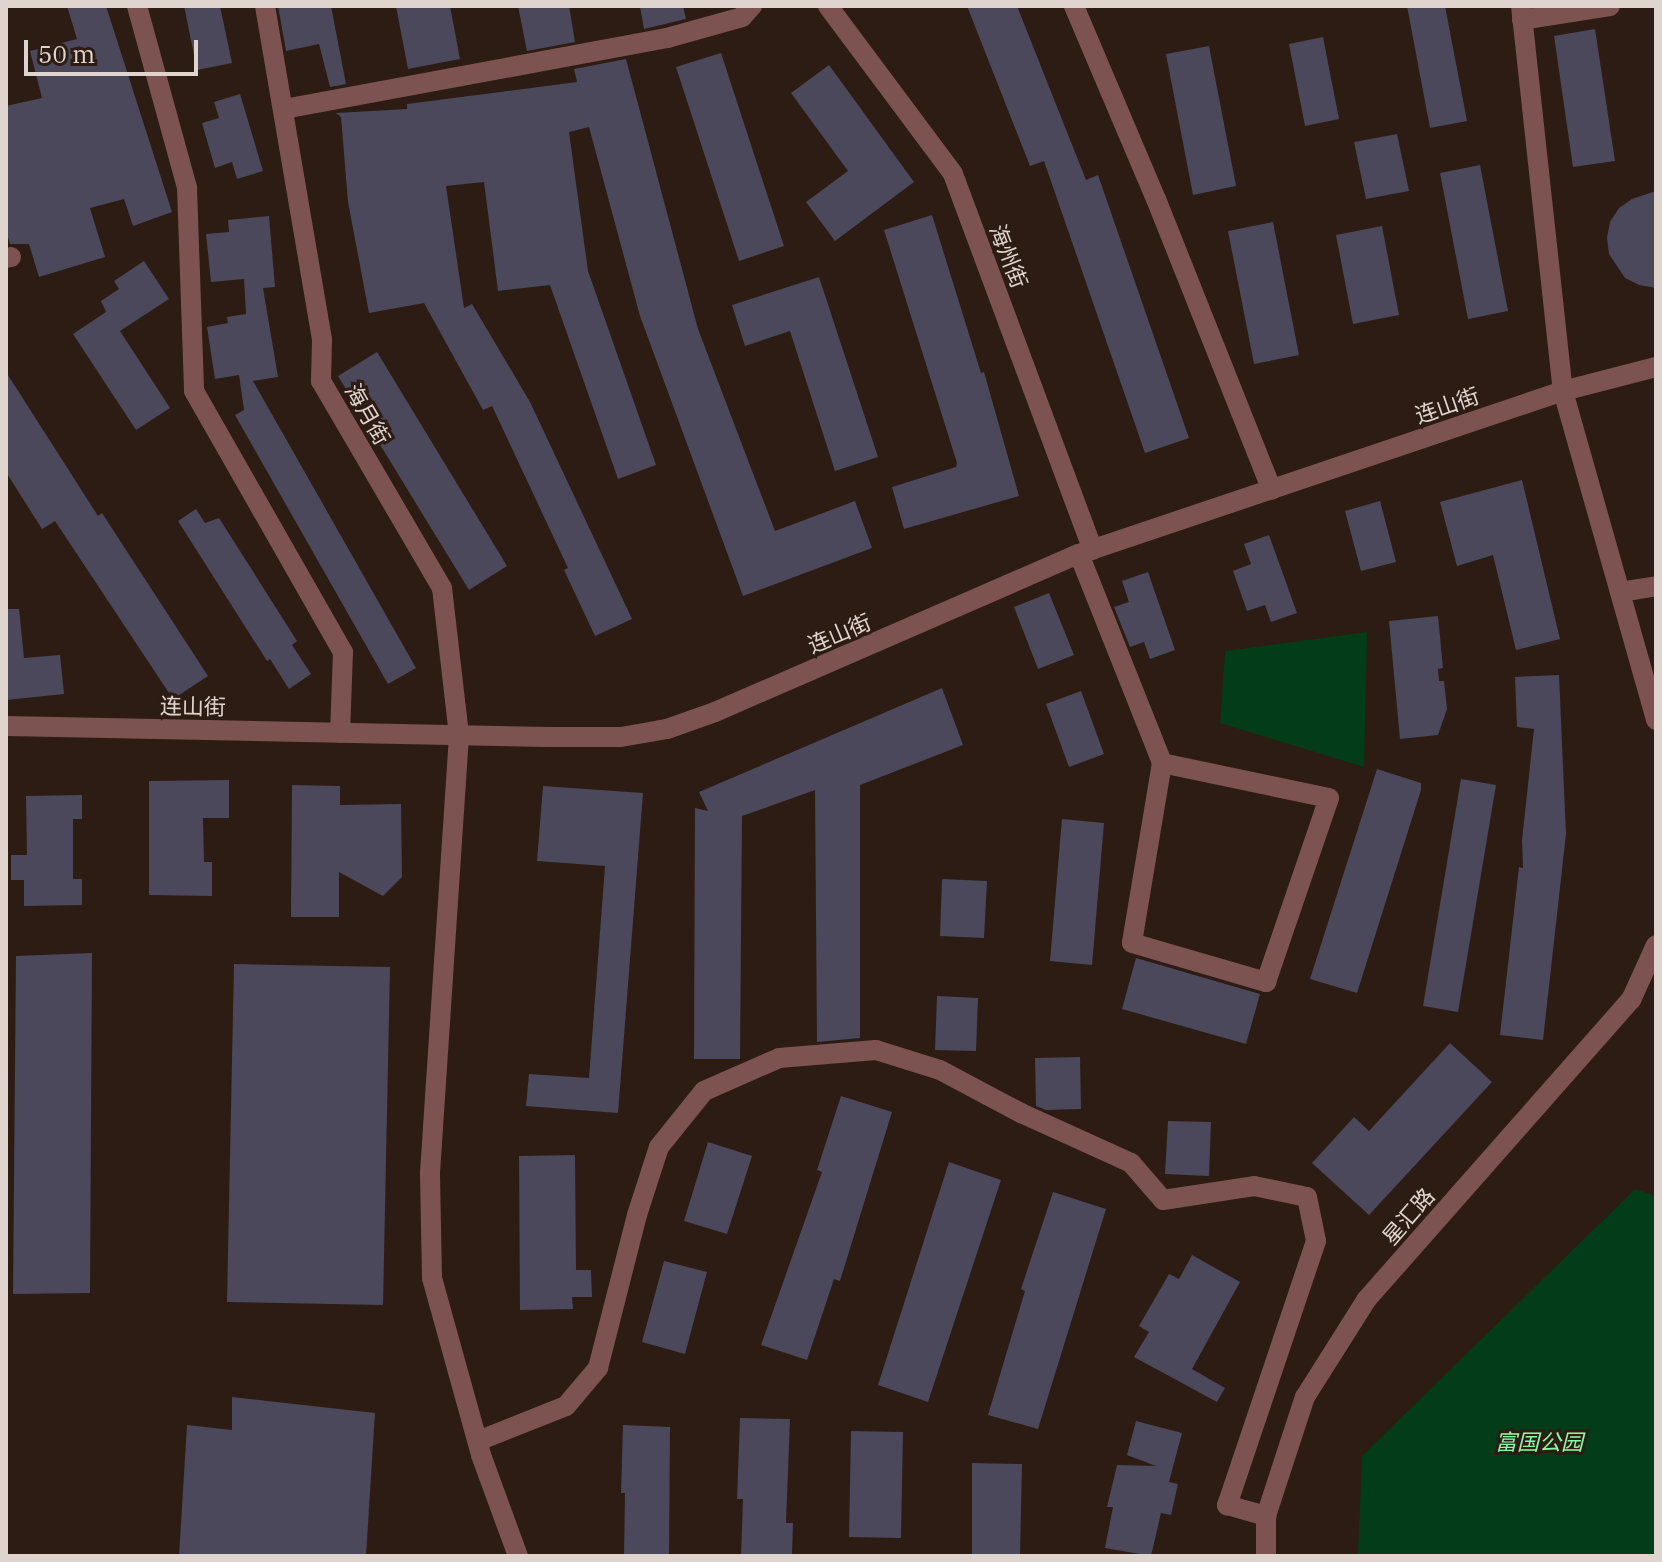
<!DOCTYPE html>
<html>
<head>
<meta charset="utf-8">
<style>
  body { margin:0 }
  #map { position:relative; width:1662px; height:1562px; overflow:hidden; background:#2c1c14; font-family:"IBM Plex Serif","Noto Sans SC",serif }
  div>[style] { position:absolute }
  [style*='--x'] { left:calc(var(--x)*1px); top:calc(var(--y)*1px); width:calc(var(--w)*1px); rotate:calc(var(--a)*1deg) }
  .green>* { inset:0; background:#023c19 }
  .building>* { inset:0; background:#4a485a }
  .minor>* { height:20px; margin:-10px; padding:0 10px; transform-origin:10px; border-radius:10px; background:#7d5351 }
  span { translate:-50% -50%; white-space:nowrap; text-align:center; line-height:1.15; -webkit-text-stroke:6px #2c1c14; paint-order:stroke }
  .street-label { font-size:22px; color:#e0d4cf }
  .park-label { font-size:22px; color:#87faa5; font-style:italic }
  .frame { position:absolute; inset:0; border:8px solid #e0d4cf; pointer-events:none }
  .scale { position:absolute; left:24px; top:40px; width:174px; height:36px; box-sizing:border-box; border:4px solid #e0d4cf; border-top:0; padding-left:10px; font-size:24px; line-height:28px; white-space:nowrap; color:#e0d4cf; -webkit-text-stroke:6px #2c1c14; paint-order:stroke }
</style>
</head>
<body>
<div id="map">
  <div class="green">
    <div style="clip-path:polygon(1367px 632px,1364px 767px,1220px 723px,1225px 651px)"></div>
    <div style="clip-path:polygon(1635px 1189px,1656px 1196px,1656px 1556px,1358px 1556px,1362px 1456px)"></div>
  </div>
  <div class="building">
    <div style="clip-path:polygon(67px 6px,106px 6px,172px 212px,133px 226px,124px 199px,90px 208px,105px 257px,39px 277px,29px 244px,10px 244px,6px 230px,6px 106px,42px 98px,30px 51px,77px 39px)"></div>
    <div style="clip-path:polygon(184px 6px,220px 6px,232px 63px,197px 70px)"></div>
    <div style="clip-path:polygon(278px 6px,331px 6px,346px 84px,330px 87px,319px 44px,286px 51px)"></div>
    <div style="clip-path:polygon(396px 6px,450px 6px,460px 59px,408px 69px)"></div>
    <div style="clip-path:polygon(518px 6px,569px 6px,575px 42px,527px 51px)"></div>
    <div style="clip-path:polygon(640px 6px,683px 6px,686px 19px,644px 29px)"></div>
    <div style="clip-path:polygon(967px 6px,1017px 6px,1086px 180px,1098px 175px,1189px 438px,1145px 453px,1044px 161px,1030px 166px)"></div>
    <div style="clip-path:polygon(1407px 6px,1445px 6px,1467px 121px,1430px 128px)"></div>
    <div style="clip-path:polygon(1595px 29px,1615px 161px,1573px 167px,1554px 36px)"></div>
    <div style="clip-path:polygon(1323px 37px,1339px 119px,1305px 126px,1289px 44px)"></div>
    <div style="clip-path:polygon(1209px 46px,1236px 186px,1193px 195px,1166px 54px)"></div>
    <div style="clip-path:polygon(721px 53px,784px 246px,739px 261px,676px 67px)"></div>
    <div style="clip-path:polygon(626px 59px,698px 329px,775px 531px,855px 501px,872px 548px,743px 596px,640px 316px,589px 127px,569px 132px,588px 271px,656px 465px,618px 479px,550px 285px,498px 291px,484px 182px,446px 186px,464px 308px,472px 304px,530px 402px,632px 619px,595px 636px,564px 570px,568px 568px,492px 406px,483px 410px,424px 303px,369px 313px,348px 202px,341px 117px,336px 113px,407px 109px,407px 104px,577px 82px,574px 69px)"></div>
    <div style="clip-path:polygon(829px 65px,914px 182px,835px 241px,806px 202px,848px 171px,791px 93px)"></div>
    <div style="clip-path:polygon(240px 94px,263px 171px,237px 179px,232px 162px,215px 168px,202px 123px,219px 118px,214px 102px)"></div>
    <div style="clip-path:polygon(1397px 134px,1409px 191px,1366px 199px,1354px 142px)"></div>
    <div style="clip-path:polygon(1480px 165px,1508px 311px,1468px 319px,1440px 173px)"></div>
    <div style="clip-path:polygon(1656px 191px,1656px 288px,1639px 285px,1625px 278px,1609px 254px,1607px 238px,1610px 222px,1619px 208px,1632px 199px)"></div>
    <div style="clip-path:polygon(932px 215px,981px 373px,984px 372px,1019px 496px,904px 529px,892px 487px,956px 467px,957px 463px,884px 230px)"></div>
    <div style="clip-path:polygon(269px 216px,275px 287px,263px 288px,278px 377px,253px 381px,416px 668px,388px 684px,235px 415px,244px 410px,239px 375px,215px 379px,207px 327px,228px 323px,227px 317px,246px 314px,244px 279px,211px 282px,206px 234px,229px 232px,228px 220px)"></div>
    <div style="clip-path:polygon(1273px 222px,1299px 355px,1254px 364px,1228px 231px)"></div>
    <div style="clip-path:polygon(1382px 226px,1399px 315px,1353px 324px,1336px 235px)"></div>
    <div style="clip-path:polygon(144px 261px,169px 299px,120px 331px,170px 408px,136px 430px,73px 334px,106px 312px,101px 301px,119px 289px,114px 281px)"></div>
    <div style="clip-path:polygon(819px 277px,878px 457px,835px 471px,790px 331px,745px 346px,732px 305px)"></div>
    <div style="clip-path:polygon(377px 352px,507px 566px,469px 590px,338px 376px)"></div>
    <div style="clip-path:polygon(6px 372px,98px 516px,102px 513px,208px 676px,173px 699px,55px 521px,42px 529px,6px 472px)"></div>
    <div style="clip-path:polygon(1522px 480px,1560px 639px,1516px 650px,1493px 555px,1457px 566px,1440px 502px)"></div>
    <div style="clip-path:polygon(1380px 501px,1396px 562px,1361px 571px,1345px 511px)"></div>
    <div style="clip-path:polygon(196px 509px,205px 523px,219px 518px,297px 641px,292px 645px,311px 674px,289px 689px,270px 659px,267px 661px,178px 521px)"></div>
    <div style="clip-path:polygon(1269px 535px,1297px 613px,1271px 622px,1265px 605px,1247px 611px,1233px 571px,1251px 564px,1244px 544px)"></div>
    <div style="clip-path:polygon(1148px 572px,1175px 650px,1150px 659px,1144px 642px,1130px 647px,1114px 607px,1129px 602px,1122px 581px)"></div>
    <div style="clip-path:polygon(1049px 593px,1074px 655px,1038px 669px,1014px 607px)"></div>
    <div style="clip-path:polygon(6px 609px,19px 609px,24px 658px,60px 655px,64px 694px,6px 700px)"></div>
    <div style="clip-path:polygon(1438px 616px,1443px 668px,1438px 669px,1439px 681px,1444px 681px,1447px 709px,1438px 735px,1400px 739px,1389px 621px)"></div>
    <div style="clip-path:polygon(1559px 675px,1566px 834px,1543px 1040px,1500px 1035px,1519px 867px,1523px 868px,1522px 840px,1534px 729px,1517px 727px,1515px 677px)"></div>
    <div style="clip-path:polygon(942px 688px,963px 745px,860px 785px,860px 1038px,817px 1042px,815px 790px,742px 816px,740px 1059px,694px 1059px,695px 808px,708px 811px,699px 792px)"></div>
    <div style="clip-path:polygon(1081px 691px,1104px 754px,1069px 767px,1046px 704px)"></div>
    <div style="clip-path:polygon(1377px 769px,1421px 783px,1421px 790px,1357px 993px,1310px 979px)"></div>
    <div style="clip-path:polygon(1461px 779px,1496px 785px,1458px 1012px,1423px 1006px)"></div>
    <div style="clip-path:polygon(229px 780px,229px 818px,203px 818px,204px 862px,212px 862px,212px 896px,149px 895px,149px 781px)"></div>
    <div style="clip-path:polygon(292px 785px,340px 786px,340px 805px,401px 804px,402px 877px,383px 896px,339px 872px,339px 917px,291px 917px)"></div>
    <div style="clip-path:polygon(543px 786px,643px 793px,618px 1113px,526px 1106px,529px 1074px,589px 1078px,605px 866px,537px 861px)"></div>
    <div style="clip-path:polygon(82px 795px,82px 819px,73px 819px,73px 879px,82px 879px,82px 905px,24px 906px,24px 880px,11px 880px,11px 855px,27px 855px,26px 796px)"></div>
    <div style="clip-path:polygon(1062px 819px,1104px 823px,1092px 965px,1050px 961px)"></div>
    <div style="clip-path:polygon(942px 879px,987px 881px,984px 938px,940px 936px)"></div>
    <div style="clip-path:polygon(92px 953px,90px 1293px,13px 1294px,16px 956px)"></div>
    <div style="clip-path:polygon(1136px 958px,1260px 994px,1246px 1044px,1122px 1009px)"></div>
    <div style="clip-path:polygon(234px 964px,390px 967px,383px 1305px,227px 1302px)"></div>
    <div style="clip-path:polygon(937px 996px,978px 998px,976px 1051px,935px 1050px)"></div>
    <div style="clip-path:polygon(1450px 1043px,1492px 1082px,1369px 1215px,1312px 1163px,1354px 1117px,1369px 1131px)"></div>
    <div style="clip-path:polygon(1080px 1057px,1081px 1109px,1046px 1110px,1036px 1106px,1035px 1058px)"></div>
    <div style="clip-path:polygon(841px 1096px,892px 1112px,840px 1281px,834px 1279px,807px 1360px,761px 1345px,822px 1172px,817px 1170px)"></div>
    <div style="clip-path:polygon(1168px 1121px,1211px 1122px,1209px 1176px,1165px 1174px)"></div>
    <div style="clip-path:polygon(708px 1142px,752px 1156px,727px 1234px,684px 1221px)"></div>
    <div style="clip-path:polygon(575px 1155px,576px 1270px,591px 1270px,592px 1297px,572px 1297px,573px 1309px,520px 1310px,519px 1156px)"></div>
    <div style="clip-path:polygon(949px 1162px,1001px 1180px,928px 1402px,878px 1385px)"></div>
    <div style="clip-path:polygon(1053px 1192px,1106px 1209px,1038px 1429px,988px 1415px,1025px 1291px,1021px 1289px)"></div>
    <div style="clip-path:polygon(1192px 1255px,1240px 1282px,1192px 1369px,1225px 1388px,1217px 1402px,1134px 1357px,1149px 1332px,1139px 1326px,1169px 1274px,1179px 1279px)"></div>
    <div style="clip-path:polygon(664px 1261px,707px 1272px,685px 1354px,642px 1342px)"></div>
    <div style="clip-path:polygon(232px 1397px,375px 1413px,366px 1556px,179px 1556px,187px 1425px,232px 1430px)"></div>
    <div style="clip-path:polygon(740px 1418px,790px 1419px,786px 1523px,793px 1523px,792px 1556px,741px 1556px,743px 1499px,737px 1499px)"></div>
    <div style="clip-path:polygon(1136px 1421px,1182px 1433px,1169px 1482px,1178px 1484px,1171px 1515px,1161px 1513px,1151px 1556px,1105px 1548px,1113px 1507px,1107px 1507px,1117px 1465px,1156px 1466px,1127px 1455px)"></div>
    <div style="clip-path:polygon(623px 1425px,670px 1427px,669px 1556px,624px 1556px,625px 1493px,621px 1493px)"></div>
    <div style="clip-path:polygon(851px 1431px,903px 1432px,901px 1538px,849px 1537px)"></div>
    <div style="clip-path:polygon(972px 1463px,1022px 1464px,1020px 1556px,972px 1556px)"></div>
  </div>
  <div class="minor">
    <div style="--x:137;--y:6;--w:189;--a:74.6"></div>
    <div style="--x:187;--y:188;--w:203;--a:88"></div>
    <div style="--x:194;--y:391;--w:301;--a:60.3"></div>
    <div style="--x:343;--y:652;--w:81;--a:92.1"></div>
    <div style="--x:265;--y:6;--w:339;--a:80.3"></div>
    <div style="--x:322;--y:340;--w:41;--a:91.4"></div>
    <div style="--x:321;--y:381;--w:240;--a:59.7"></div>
    <div style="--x:442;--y:588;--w:149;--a:83.4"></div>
    <div style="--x:459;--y:736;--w:439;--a:93.8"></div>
    <div style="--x:430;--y:1174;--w:104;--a:88.9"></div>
    <div style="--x:432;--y:1278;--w:184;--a:74.5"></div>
    <div style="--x:481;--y:1455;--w:108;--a:69.9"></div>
    <div style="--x:828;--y:6;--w:209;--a:53.3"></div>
    <div style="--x:953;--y:174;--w:401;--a:69.6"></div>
    <div style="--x:1074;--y:6;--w:210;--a:67"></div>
    <div style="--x:1156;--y:199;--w:313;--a:68.3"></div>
    <div style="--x:1521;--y:6;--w:387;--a:83.8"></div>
    <div style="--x:1563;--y:391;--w:342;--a:74.2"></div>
    <div style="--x:1522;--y:20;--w:89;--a:-9"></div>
    <div style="--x:284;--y:109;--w:390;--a:-10.5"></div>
    <div style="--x:667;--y:38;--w:78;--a:-15.6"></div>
    <div style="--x:742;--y:17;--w:15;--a:-48"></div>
    <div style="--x:6;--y:258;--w:5;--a:-11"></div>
    <div style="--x:1079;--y:554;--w:225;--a:68.3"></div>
    <div style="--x:1162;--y:763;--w:182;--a:99.5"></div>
    <div style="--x:1132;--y:943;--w:140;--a:16.2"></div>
    <div style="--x:1266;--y:982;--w:194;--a:-71.1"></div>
    <div style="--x:1329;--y:798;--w:171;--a:-168.2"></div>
    <div style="--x:1620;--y:592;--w:36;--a:-9"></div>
    <div style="--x:6;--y:726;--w:542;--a:1.16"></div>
    <div style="--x:548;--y:737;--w:73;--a:0"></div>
    <div style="--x:621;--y:737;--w:47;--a:-9.9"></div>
    <div style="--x:667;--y:729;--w:51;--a:-19.5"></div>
    <div style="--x:715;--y:712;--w:397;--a:-23.5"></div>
    <div style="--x:1079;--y:554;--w:511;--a:-18.61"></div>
    <div style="--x:1563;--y:391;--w:96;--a:-14.5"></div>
    <div style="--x:478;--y:1441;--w:95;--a:-21.7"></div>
    <div style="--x:566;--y:1406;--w:50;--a:-49.9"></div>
    <div style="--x:598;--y:1368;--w:158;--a:-75.7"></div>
    <div style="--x:637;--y:1215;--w:71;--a:-72.1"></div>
    <div style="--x:659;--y:1147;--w:72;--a:-51.2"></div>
    <div style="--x:704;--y:1091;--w:82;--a:-23.7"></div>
    <div style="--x:779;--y:1058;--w:97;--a:-4.7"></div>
    <div style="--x:876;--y:1050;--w:67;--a:17.4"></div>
    <div style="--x:940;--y:1070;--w:92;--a:28"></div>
    <div style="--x:1021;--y:1113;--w:121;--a:24.4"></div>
    <div style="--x:1131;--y:1163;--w:49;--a:49.1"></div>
    <div style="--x:1163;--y:1200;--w:92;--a:-8.7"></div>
    <div style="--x:1254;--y:1186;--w:54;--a:11.7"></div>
    <div style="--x:1307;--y:1197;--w:45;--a:78.4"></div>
    <div style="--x:1316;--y:1241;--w:279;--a:108.6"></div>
    <div style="--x:1227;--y:1505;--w:41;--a:15.8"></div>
    <div style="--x:1266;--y:1556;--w:40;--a:-90"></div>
    <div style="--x:1266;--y:1516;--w:125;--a:-71.9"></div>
    <div style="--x:1305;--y:1397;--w:116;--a:-57.7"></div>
    <div style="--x:1367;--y:1299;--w:399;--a:-48.6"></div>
    <div style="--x:1631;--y:1000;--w:60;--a:-65.6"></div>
  </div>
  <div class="street-label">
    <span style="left:1009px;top:256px;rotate:69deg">海州街</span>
    <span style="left:1447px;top:405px;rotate:-19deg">连山街</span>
    <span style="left:368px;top:414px;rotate:60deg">海月街</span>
    <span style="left:839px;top:633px;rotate:-23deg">连山街</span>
    <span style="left:193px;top:706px;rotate:1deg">连山街</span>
    <span style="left:1408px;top:1216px;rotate:-49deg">星汇路</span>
  </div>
  <div class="park-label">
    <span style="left:1539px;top:1442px">富国公园</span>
  </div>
  <div class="frame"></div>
  <div class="scale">50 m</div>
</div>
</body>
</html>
